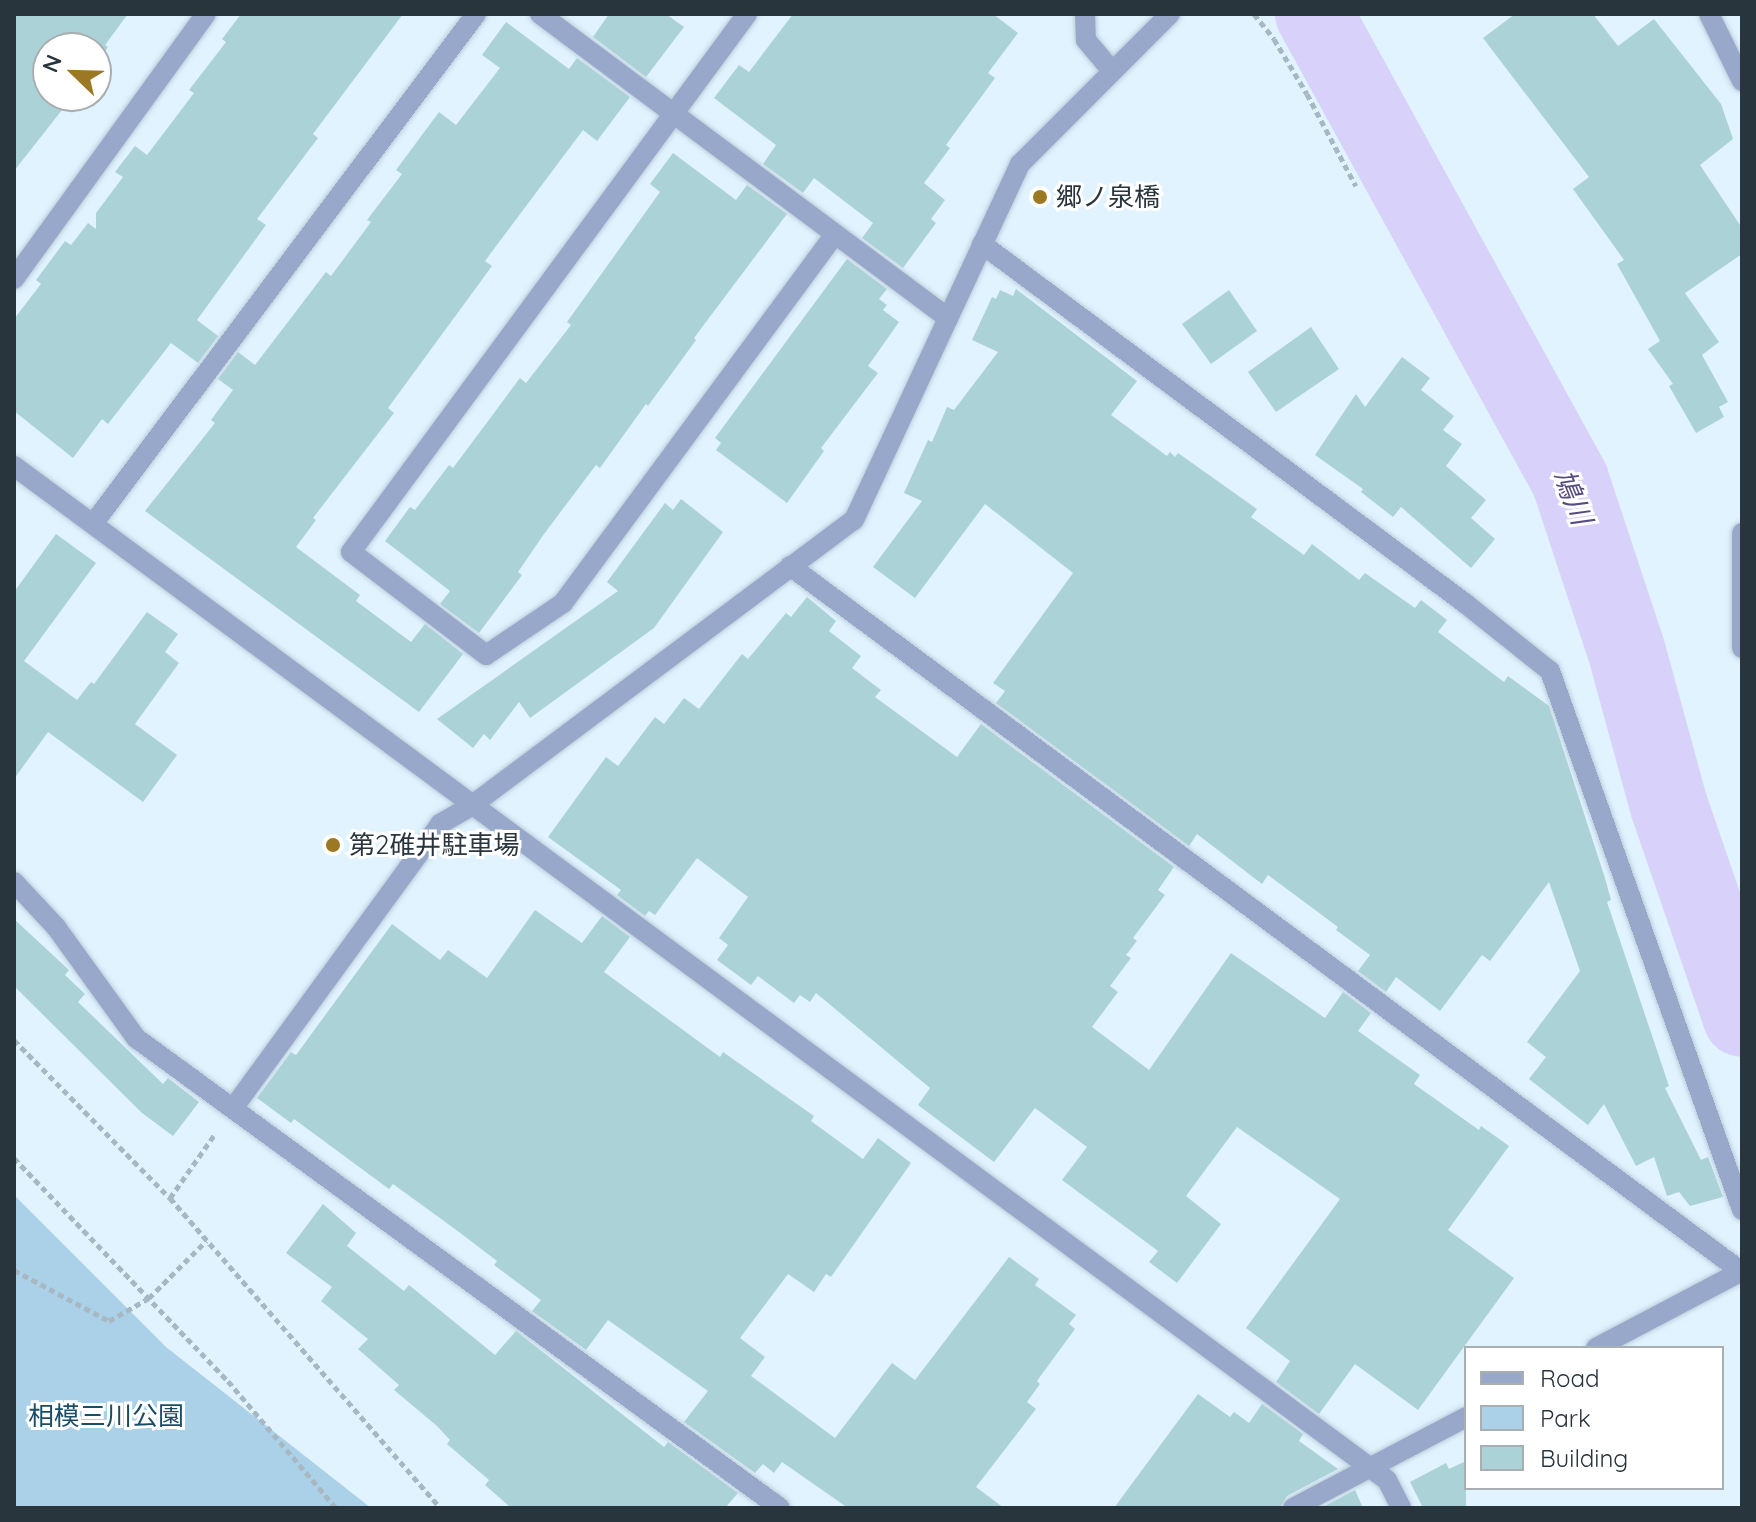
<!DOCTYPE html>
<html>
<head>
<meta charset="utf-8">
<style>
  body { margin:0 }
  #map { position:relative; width:1756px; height:1522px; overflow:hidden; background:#e0f3ff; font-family:Quicksand,"Noto Sans JP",sans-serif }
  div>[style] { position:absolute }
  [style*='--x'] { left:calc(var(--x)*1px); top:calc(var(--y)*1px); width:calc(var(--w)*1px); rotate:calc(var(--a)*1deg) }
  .green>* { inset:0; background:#aad1e8 }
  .river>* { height:78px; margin:-39px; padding:0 39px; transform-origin:39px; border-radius:39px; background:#d8d1f9 }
  .building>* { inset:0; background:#abd3d7 }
  .path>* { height:5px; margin-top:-2.5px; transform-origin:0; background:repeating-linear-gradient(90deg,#a8b8c3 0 6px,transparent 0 10px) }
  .roads { filter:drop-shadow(0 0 2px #bbcdd8) drop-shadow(0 0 2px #bbcdd8) }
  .minor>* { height:20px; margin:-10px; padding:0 10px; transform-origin:10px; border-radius:10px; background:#97a8ca }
  .dots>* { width:22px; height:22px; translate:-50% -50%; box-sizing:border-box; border:4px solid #fff; border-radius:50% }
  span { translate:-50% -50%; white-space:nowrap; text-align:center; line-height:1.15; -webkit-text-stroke:6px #fff; paint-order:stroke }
  .poi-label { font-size:26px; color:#29353c }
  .left { translate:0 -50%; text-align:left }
  .park-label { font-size:26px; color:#1a4e67 }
  .water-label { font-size:28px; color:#584b81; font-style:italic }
  .frame { position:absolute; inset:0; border:16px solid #29353c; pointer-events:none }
  .legend { position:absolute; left:1464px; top:1346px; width:260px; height:144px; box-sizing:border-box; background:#fff; border:2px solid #a9aeb1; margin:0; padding:10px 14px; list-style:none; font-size:24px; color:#29353c }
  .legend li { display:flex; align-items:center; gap:16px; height:40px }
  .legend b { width:40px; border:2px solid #a9aeb1 }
  .north { position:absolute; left:32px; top:32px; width:80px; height:80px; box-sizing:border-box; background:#fff; border:2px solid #a9aeb1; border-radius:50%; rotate:293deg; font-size:22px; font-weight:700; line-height:32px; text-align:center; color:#29353c }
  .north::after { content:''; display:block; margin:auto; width:28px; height:36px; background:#9c7823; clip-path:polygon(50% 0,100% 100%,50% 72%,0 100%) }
</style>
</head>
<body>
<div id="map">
  <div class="green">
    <div style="clip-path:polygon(14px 1195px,166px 1347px,371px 1508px,14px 1508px)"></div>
  </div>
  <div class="river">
    <div style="--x:1314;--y:14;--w:532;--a:61.22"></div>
    <div style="--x:1570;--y:480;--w:178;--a:71.7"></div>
    <div style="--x:1626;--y:649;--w:163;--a:74.7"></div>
    <div style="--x:1669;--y:806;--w:224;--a:71"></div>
  </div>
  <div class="building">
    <div style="clip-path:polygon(14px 14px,128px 14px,105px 45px,108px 47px,96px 66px,96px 48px,48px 48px,48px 96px,73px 96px,14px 171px)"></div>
    <div style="clip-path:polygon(241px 14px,403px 14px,313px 134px,318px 138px,257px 219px,266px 225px,197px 320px,218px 336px,198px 363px,171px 343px,108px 424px,102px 419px,73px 458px,14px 411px,14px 319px,41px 284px,36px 280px,65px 241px,71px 245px,88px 223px,96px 229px,96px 213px,123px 177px,115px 172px,135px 146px,147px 155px,194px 93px,189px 90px,226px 42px,222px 39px)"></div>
    <div style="clip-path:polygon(609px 14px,666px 14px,684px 27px,646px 77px,593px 37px)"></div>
    <div style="clip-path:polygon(793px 14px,993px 14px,1018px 33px,988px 73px,995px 78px,946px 145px,950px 148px,924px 183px,945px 200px,931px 219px,936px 223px,903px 268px,862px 238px,873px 223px,814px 178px,803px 193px,763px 164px,776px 145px,714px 98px,739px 65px,749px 72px)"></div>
    <div style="clip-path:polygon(1515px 14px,1593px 14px,1618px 46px,1654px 19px,1721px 104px,1733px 139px,1700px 165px,1742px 228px,1742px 254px,1685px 293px,1719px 342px,1702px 355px,1728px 402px,1719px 407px,1724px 417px,1696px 433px,1669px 386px,1673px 384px,1648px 349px,1660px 341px,1617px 264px,1624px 260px,1573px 189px,1589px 177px,1483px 38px)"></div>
    <div style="clip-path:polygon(506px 22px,569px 69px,577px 58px,630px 97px,597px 141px,583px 130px,485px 261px,492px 266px,388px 408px,394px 413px,313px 518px,316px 520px,296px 547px,360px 595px,356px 601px,411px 642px,425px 624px,463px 654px,419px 712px,145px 511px,215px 423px,211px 420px,233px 390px,218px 379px,238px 352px,255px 365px,326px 272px,331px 276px,371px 222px,367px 220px,402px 174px,396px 170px,439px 112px,456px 125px,500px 68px,482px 55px)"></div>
    <div style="clip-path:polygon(673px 153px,736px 200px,747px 185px,787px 214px,694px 338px,696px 340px,648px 406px,646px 404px,600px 468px,596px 465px,544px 534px,518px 572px,522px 575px,479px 633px,440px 604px,450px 591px,385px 541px,410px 507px,415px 510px,449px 465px,453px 468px,520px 378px,526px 383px,571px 325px,567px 322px,660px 192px,650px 184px)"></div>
    <div style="clip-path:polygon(847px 259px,887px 289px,879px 299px,887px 305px,883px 310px,899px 322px,868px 366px,878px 373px,821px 448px,824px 451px,787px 503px,716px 450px,721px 443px,715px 438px)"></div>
    <div style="clip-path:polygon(1016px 289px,1137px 381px,1111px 415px,1167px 456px,1170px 452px,1175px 457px,1178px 453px,1257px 509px,1251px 517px,1304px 555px,1312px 544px,1359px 580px,1365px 573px,1415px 608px,1421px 600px,1447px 620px,1438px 632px,1504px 682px,1508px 676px,1549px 706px,1605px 878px,1611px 900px,1607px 902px,1669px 1086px,1665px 1088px,1701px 1160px,1708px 1157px,1723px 1197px,1690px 1206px,1679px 1192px,1667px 1196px,1654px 1157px,1636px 1166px,1604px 1104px,1588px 1125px,1529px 1079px,1546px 1057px,1527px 1042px,1580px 971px,1549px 882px,1490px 961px,1482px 955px,1440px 1011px,1396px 977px,1386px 992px,1358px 971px,1370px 955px,1336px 930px,1338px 927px,1268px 875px,1262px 884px,1197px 834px,1189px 846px,996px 703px,1005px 691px,993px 683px,1073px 573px,985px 504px,915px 598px,873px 567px,922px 501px,904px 493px,928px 440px,932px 442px,947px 407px,954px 410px,998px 352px,972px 340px,992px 297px,996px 299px,1000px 290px,1013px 296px)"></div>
    <div style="clip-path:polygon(1229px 290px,1257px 331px,1211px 364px,1182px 324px)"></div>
    <div style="clip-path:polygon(1311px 327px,1339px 369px,1276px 412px,1248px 372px)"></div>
    <div style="clip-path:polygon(1402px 357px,1430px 378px,1421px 390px,1454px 416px,1443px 430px,1462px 444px,1446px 466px,1486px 500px,1471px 518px,1495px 539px,1471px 568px,1401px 507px,1393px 517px,1361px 492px,1363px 489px,1315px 455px,1356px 394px,1365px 407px)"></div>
    <div style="clip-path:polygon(681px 499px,723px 532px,654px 628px,530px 718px,519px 702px,490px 740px,484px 734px,473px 748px,437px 719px,618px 591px,607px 582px,665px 503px,673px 510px)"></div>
    <div style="clip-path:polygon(56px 534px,96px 563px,24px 661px,77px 700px,91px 682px,94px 684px,147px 612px,178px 634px,165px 652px,179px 663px,135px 724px,177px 755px,143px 802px,48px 732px,14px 779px,14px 592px)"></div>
    <div style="clip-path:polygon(807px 597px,836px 621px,829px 631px,861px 656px,852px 668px,881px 690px,875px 697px,957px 757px,981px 724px,1174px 867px,1158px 890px,1165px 895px,1133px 938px,1137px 941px,1126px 955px,1131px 958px,1110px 986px,1118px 992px,1092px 1027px,1149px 1070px,1231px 953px,1325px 1018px,1343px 992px,1371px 1013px,1358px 1031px,1420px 1075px,1414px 1084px,1479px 1130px,1481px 1126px,1509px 1146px,1448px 1230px,1514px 1278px,1418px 1410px,1355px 1364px,1319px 1414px,1276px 1382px,1290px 1361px,1246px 1328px,1340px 1199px,1237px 1127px,1186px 1196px,1221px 1224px,1177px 1283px,1149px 1262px,1158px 1251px,1062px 1180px,1087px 1147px,1035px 1108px,994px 1162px,918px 1105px,930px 1088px,816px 993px,810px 1002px,800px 995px,794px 1003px,758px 976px,751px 985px,717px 960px,728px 945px,719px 938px,748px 897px,697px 858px,655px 915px,649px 911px,645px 916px,617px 895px,621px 890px,548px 837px,606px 757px,618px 766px,655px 717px,664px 724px,684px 698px,699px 709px,742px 654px,748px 659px,786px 613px,791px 617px)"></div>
    <div style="clip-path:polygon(535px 910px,582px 943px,602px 916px,630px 937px,604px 972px,720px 1057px,723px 1052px,814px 1116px,811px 1121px,863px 1159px,878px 1138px,911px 1163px,831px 1277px,826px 1274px,814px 1292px,788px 1274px,740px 1338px,765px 1357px,751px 1376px,835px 1438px,892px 1363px,915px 1380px,1009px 1257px,1039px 1279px,1035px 1285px,1076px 1315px,1069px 1324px,1075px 1329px,1037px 1381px,1040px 1384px,1027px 1402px,1036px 1409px,976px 1487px,1004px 1508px,848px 1508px,782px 1462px,774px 1473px,763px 1464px,755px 1473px,684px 1422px,708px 1391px,608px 1320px,586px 1350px,532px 1311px,541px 1300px,494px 1265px,497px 1261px,459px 1232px,393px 1184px,389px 1189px,294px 1119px,291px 1123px,257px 1098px,291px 1052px,296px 1055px,392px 924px,440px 960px,448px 950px,487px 978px)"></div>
    <div style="clip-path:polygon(14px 919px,69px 970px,65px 975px,85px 994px,78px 1002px,163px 1084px,168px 1078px,199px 1102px,173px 1136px,142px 1113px,14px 986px)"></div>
    <div style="clip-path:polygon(323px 1204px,356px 1233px,347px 1246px,404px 1291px,409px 1285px,495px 1355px,516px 1331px,664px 1447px,668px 1442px,738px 1493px,725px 1508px,511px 1508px,485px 1485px,489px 1480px,447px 1444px,450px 1440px,437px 1426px,394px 1390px,399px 1385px,358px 1349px,368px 1339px,321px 1301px,332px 1287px,286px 1253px)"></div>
    <div style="clip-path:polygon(1198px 1394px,1230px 1417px,1234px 1412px,1249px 1423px,1262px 1404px,1303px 1434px,1299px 1441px,1338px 1469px,1287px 1496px,1280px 1508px,1114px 1508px)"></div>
    <div style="clip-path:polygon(1466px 1461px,1466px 1508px,1423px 1508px,1410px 1482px,1446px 1463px,1449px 1469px)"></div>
    <div style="clip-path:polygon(1355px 1490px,1363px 1508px,1321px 1508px)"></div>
  </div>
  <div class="path">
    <div style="--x:1254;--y:14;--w:32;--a:51"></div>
    <div style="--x:1274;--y:39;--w:64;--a:59"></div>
    <div style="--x:1307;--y:94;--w:104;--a:62"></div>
    <div style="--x:14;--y:1040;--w:222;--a:45.4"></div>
    <div style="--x:170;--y:1198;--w:411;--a:48.9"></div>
    <div style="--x:14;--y:1158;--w:309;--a:46.2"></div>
    <div style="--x:228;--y:1381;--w:167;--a:49.6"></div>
    <div style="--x:170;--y:1198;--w:78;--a:-54.9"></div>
    <div style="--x:14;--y:1270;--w:108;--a:28.2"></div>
    <div style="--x:109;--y:1321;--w:46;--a:-29.9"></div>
    <div style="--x:149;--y:1298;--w:81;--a:-45"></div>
  </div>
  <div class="roads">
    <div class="minor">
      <div style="--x:540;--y:14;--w:509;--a:36.69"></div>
      <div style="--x:747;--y:14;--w:668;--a:126.36"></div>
      <div style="--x:351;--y:552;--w:170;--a:37.3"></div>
      <div style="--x:486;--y:655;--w:93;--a:-34"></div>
      <div style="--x:563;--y:603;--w:457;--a:-53.6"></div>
      <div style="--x:1085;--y:14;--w:26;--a:88"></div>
      <div style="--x:1086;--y:40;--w:40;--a:50"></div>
      <div style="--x:1709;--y:14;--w:75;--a:63.8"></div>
      <div style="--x:982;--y:244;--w:603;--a:36.64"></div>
      <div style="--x:1466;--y:604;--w:107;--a:38.6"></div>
      <div style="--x:1550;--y:671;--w:572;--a:70.39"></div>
      <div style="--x:14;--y:279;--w:327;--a:-54.1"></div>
      <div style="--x:14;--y:466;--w:1707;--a:36.45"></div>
      <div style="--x:1387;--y:1480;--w:31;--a:63"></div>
      <div style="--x:93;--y:524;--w:638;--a:-53.09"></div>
      <div style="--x:1742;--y:533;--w:115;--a:90"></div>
      <div style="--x:790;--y:566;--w:1185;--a:36.56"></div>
      <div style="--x:14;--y:882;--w:62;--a:47"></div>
      <div style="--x:56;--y:927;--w:137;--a:54.2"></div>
      <div style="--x:136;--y:1038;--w:797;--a:36.12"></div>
      <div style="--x:234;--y:1107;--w:350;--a:-53.9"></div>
      <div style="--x:440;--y:824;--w:36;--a:-30"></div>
      <div style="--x:471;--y:806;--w:478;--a:-36.8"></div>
      <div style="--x:854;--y:520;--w:393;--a:-65"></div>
      <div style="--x:1020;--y:164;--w:212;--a:-45"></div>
      <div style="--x:1596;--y:1348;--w:165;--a:-27.8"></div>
      <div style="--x:1293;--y:1508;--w:195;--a:-27.7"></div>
    </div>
  </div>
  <div class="dots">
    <div style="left:1040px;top:197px;background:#9c7823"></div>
    <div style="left:333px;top:845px;background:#9c7823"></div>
  </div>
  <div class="poi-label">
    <span class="left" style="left:1056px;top:197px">郷ノ泉橋</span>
    <span class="left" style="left:349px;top:845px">第2碓井駐車場</span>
  </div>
  <div class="park-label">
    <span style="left:106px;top:1416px">相模三川公園</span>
  </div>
  <div class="water-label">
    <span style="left:1573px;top:497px;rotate:68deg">鳩川</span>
  </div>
  <div class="frame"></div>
  <ul class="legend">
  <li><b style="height:10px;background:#97a8ca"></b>Road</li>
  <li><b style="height:22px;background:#aad1e8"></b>Park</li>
  <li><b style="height:22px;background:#abd3d7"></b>Building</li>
  </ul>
  <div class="north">N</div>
</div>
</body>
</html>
